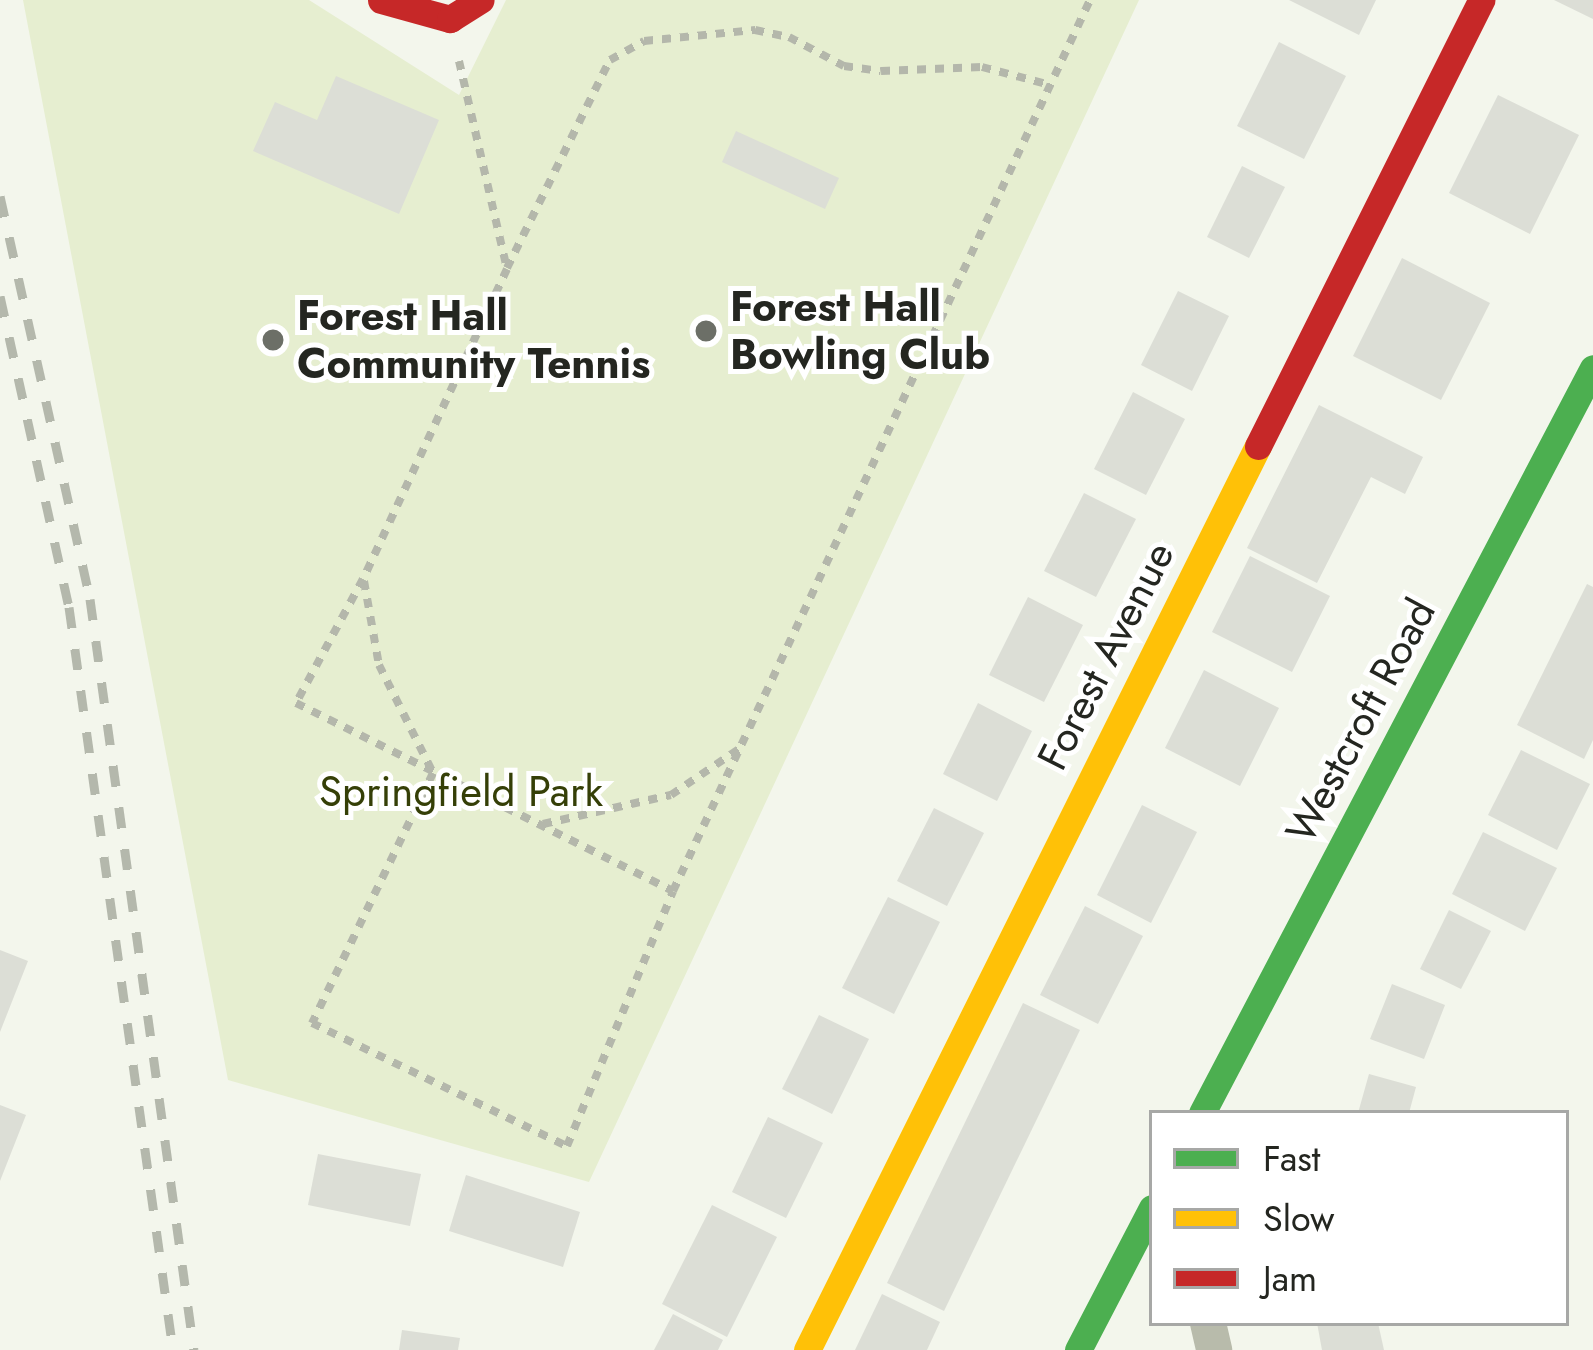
<!DOCTYPE html>
<html>
<head>
<meta charset="utf-8">
<style>
  body { margin:0 }
  #map { position:relative; width:1593px; height:1350px; overflow:hidden; background:#f3f6ec; font-family:Jost,sans-serif }
  div>[style] { position:absolute }
  [style*='--x'] { left:calc(var(--x)*1px); top:calc(var(--y)*1px); width:calc(var(--w)*1px); rotate:calc(var(--a)*1deg) }
  .green>* { inset:0; background:#e6eed0 }
  .building>* { inset:0; background:#dcded6 }
  .path>* { height:8px; margin-top:-4px; transform-origin:0; background:repeating-linear-gradient(90deg,#b4b7ab 0 9px,transparent 0 18px) }
  .street>* { height:36px; margin:-18px; padding:0 18px; transform-origin:18px; border-radius:18px; background:#b8bbab }
  .fast>* { height:27px; margin:-13.5px; padding:0 13.5px; transform-origin:13.5px; border-radius:13.5px; background:#4caf50 }
  .slow>* { height:27px; margin:-13.5px; padding:0 13.5px; transform-origin:13.5px; border-radius:13.5px; background:#ffc107 }
  .jam>* { height:27px; margin:-13.5px; padding:0 13.5px; transform-origin:13.5px; border-radius:13.5px; background:#c62828 }
  .rail>* { height:9px; margin-top:-4.5px; transform-origin:0; background:repeating-linear-gradient(90deg,#b4b8ac 0 21px,transparent 0 42px) }
  .dots>* { width:33px; height:33px; translate:-50% -50%; box-sizing:border-box; border:6px solid #fff; border-radius:50% }
  span { translate:-50% -50%; white-space:nowrap; text-align:center; line-height:1.15; -webkit-text-stroke:10px #fff; paint-order:stroke }
  .poi-label { font-size:42px; color:#242620; font-weight:700 }
  .left { translate:0 -50%; text-align:left }
  .street-label { font-size:42px; color:#242620 }
  .park-label { font-size:42px; color:#353f07 }
  .legend { position:absolute; left:1149px; top:1110px; width:420px; height:216px; box-sizing:border-box; background:#fff; border:3px solid #a7a8a6; margin:0; padding:15px 21px; list-style:none; font-size:36px; color:#242620 }
  .legend li { display:flex; align-items:center; gap:24px; height:60px }
  .legend b { width:60px; border:3px solid #a7a8a6 }
</style>
</head>
<body>
<div id="map">
  <div class="green">
    <div style="clip-path:polygon(23px 0,309px 0,459px 95px,506px 0,1139px 0,589px 1182px,228px 1080px)"></div>
  </div>
  <div class="building">
    <div style="clip-path:polygon(1289px 0,1376px 0,1359px 35px)"></div>
    <div style="clip-path:polygon(1554px 0,1593px 0,1593px 19px)"></div>
    <div style="clip-path:polygon(1279px 42px,1346px 76px,1304px 159px,1237px 126px)"></div>
    <div style="clip-path:polygon(336px 76px,439px 120px,399px 214px,253px 151px,275px 102px,317px 120px)"></div>
    <div style="clip-path:polygon(1498px 95px,1579px 135px,1530px 234px,1449px 193px)"></div>
    <div style="clip-path:polygon(736px 131px,839px 178px,825px 209px,722px 162px)"></div>
    <div style="clip-path:polygon(1242px 166px,1285px 187px,1249px 258px,1207px 237px)"></div>
    <div style="clip-path:polygon(1402px 258px,1490px 303px,1441px 400px,1353px 356px)"></div>
    <div style="clip-path:polygon(1178px 291px,1229px 316px,1192px 391px,1141px 365px)"></div>
    <div style="clip-path:polygon(1133px 392px,1185px 419px,1146px 495px,1094px 469px)"></div>
    <div style="clip-path:polygon(1319px 405px,1423px 457px,1405px 494px,1371px 477px,1317px 583px,1247px 548px)"></div>
    <div style="clip-path:polygon(1084px 493px,1136px 519px,1096px 597px,1044px 571px)"></div>
    <div style="clip-path:polygon(1250px 556px,1330px 596px,1292px 672px,1212px 632px)"></div>
    <div style="clip-path:polygon(1587px 584px,1593px 587px,1593px 740px,1584px 759px,1517px 725px)"></div>
    <div style="clip-path:polygon(1028px 597px,1083px 625px,1044px 702px,989px 675px)"></div>
    <div style="clip-path:polygon(1204px 670px,1279px 708px,1240px 786px,1165px 748px)"></div>
    <div style="clip-path:polygon(978px 703px,1032px 731px,997px 801px,943px 774px)"></div>
    <div style="clip-path:polygon(1521px 750px,1590px 784px,1557px 850px,1488px 815px)"></div>
    <div style="clip-path:polygon(1142px 805px,1197px 832px,1151px 923px,1097px 895px)"></div>
    <div style="clip-path:polygon(934px 808px,984px 833px,947px 906px,897px 881px)"></div>
    <div style="clip-path:polygon(1483px 832px,1557px 868px,1525px 931px,1452px 894px)"></div>
    <div style="clip-path:polygon(888px 897px,940px 922px,894px 1014px,842px 988px)"></div>
    <div style="clip-path:polygon(1085px 906px,1143px 936px,1098px 1024px,1040px 995px)"></div>
    <div style="clip-path:polygon(1449px 910px,1491px 931px,1461px 989px,1420px 969px)"></div>
    <div style="clip-path:polygon(0 950px,28px 961px,0 1032px)"></div>
    <div style="clip-path:polygon(1392px 984px,1445px 1005px,1424px 1059px,1370px 1039px)"></div>
    <div style="clip-path:polygon(1023px 1003px,1080px 1030px,944px 1311px,887px 1283px)"></div>
    <div style="clip-path:polygon(819px 1015px,869px 1039px,832px 1114px,782px 1089px)"></div>
    <div style="clip-path:polygon(1369px 1074px,1416px 1087px,1409px 1113px,1358px 1113px)"></div>
    <div style="clip-path:polygon(0 1105px,26px 1115px,0 1181px)"></div>
    <div style="clip-path:polygon(768px 1117px,823px 1143px,786px 1218px,732px 1192px)"></div>
    <div style="clip-path:polygon(318px 1154px,421px 1174px,410px 1226px,308px 1205px)"></div>
    <div style="clip-path:polygon(466px 1175px,580px 1212px,563px 1267px,449px 1231px)"></div>
    <div style="clip-path:polygon(712px 1205px,777px 1237px,727px 1337px,662px 1304px)"></div>
    <div style="clip-path:polygon(882px 1294px,940px 1322px,927px 1350px,855px 1350px)"></div>
    <div style="clip-path:polygon(673px 1314px,723px 1340px,718px 1350px,654px 1350px)"></div>
    <div style="clip-path:polygon(1317px 1323px,1378px 1323px,1384px 1350px,1322px 1350px)"></div>
    <div style="clip-path:polygon(402px 1330px,460px 1338px,458px 1350px,399px 1350px)"></div>
  </div>
  <div class="path">
    <div style="--x:459;--y:61;--w:213;--a:77"></div>
    <div style="--x:507;--y:269;--w:342;--a:114.9"></div>
    <div style="--x:363;--y:579;--w:141;--a:118.4"></div>
    <div style="--x:296;--y:703;--w:421;--a:26.5"></div>
    <div style="--x:673;--y:891;--w:984;--a:-64.92"></div>
    <div style="--x:507;--y:268;--w:232;--a:-63.7"></div>
    <div style="--x:610;--y:60;--w:39;--a:-29"></div>
    <div style="--x:644;--y:41;--w:112;--a:-5.7"></div>
    <div style="--x:755;--y:30;--w:35;--a:12"></div>
    <div style="--x:789;--y:37;--w:62;--a:27.8"></div>
    <div style="--x:844;--y:66;--w:37;--a:8"></div>
    <div style="--x:881;--y:71;--w:101;--a:-2.3"></div>
    <div style="--x:982;--y:67;--w:70;--a:14.8"></div>
    <div style="--x:364;--y:581;--w:85;--a:79.9"></div>
    <div style="--x:379;--y:665;--w:121;--a:63.4"></div>
    <div style="--x:433;--y:773;--w:278;--a:115.8"></div>
    <div style="--x:312;--y:1023;--w:283;--a:25.8"></div>
    <div style="--x:567;--y:1146;--w:276;--a:-67.4"></div>
    <div style="--x:543;--y:824;--w:131;--a:-12.8"></div>
    <div style="--x:671;--y:795;--w:82;--a:-34.1"></div>
  </div>
  <div class="street">
    <div style="--x:1208;--y:1323;--w:28;--a:77"></div>
  </div>
  <div class="fast">
    <div style="--x:1202;--y:1113;--w:841;--a:-62.31"></div>
    <div style="--x:1078;--y:1350;--w:160;--a:-62.5"></div>
  </div>
  <div class="slow">
    <div style="--x:807;--y:1350;--w:1010;--a:-63.49"></div>
  </div>
  <div class="jam">
    <div style="--x:381;--y:0;--w:72;--a:15.4"></div>
    <div style="--x:450;--y:19;--w:36;--a:-32"></div>
    <div style="--x:1258;--y:446;--w:499;--a:-63.4"></div>
  </div>
  <div class="rail">
    <div style="--x:0;--y:196;--w:413;--a:77.4"></div>
    <div style="--x:90;--y:599;--w:758;--a:82.12"></div>
    <div style="--x:0;--y:296;--w:319;--a:77.5"></div>
    <div style="--x:69;--y:607;--w:750;--a:82.03"></div>
  </div>
  <div class="dots">
    <div style="left:706px;top:331px;background:#6c6f67"></div>
    <div style="left:273px;top:340px;background:#6c6f67"></div>
  </div>
  <div class="poi-label">
    <span class="left" style="left:730px;top:331px">Forest Hall<br>Bowling Club</span>
    <span class="left" style="left:297px;top:340px">Forest Hall<br>Community Tennis</span>
  </div>
  <div class="street-label">
    <span style="left:1106px;top:656px;rotate:-63deg">Forest Avenue</span>
    <span style="left:1361px;top:721px;rotate:-62deg">Westcroft Road</span>
  </div>
  <div class="park-label">
    <span style="left:461px;top:792px">Springfield Park</span>
  </div>
  <ul class="legend">
  <li><b style="height:15px;background:#4caf50"></b>Fast</li>
  <li><b style="height:15px;background:#ffc107"></b>Slow</li>
  <li><b style="height:15px;background:#c62828"></b>Jam</li>
  </ul>
</div>
</body>
</html>
